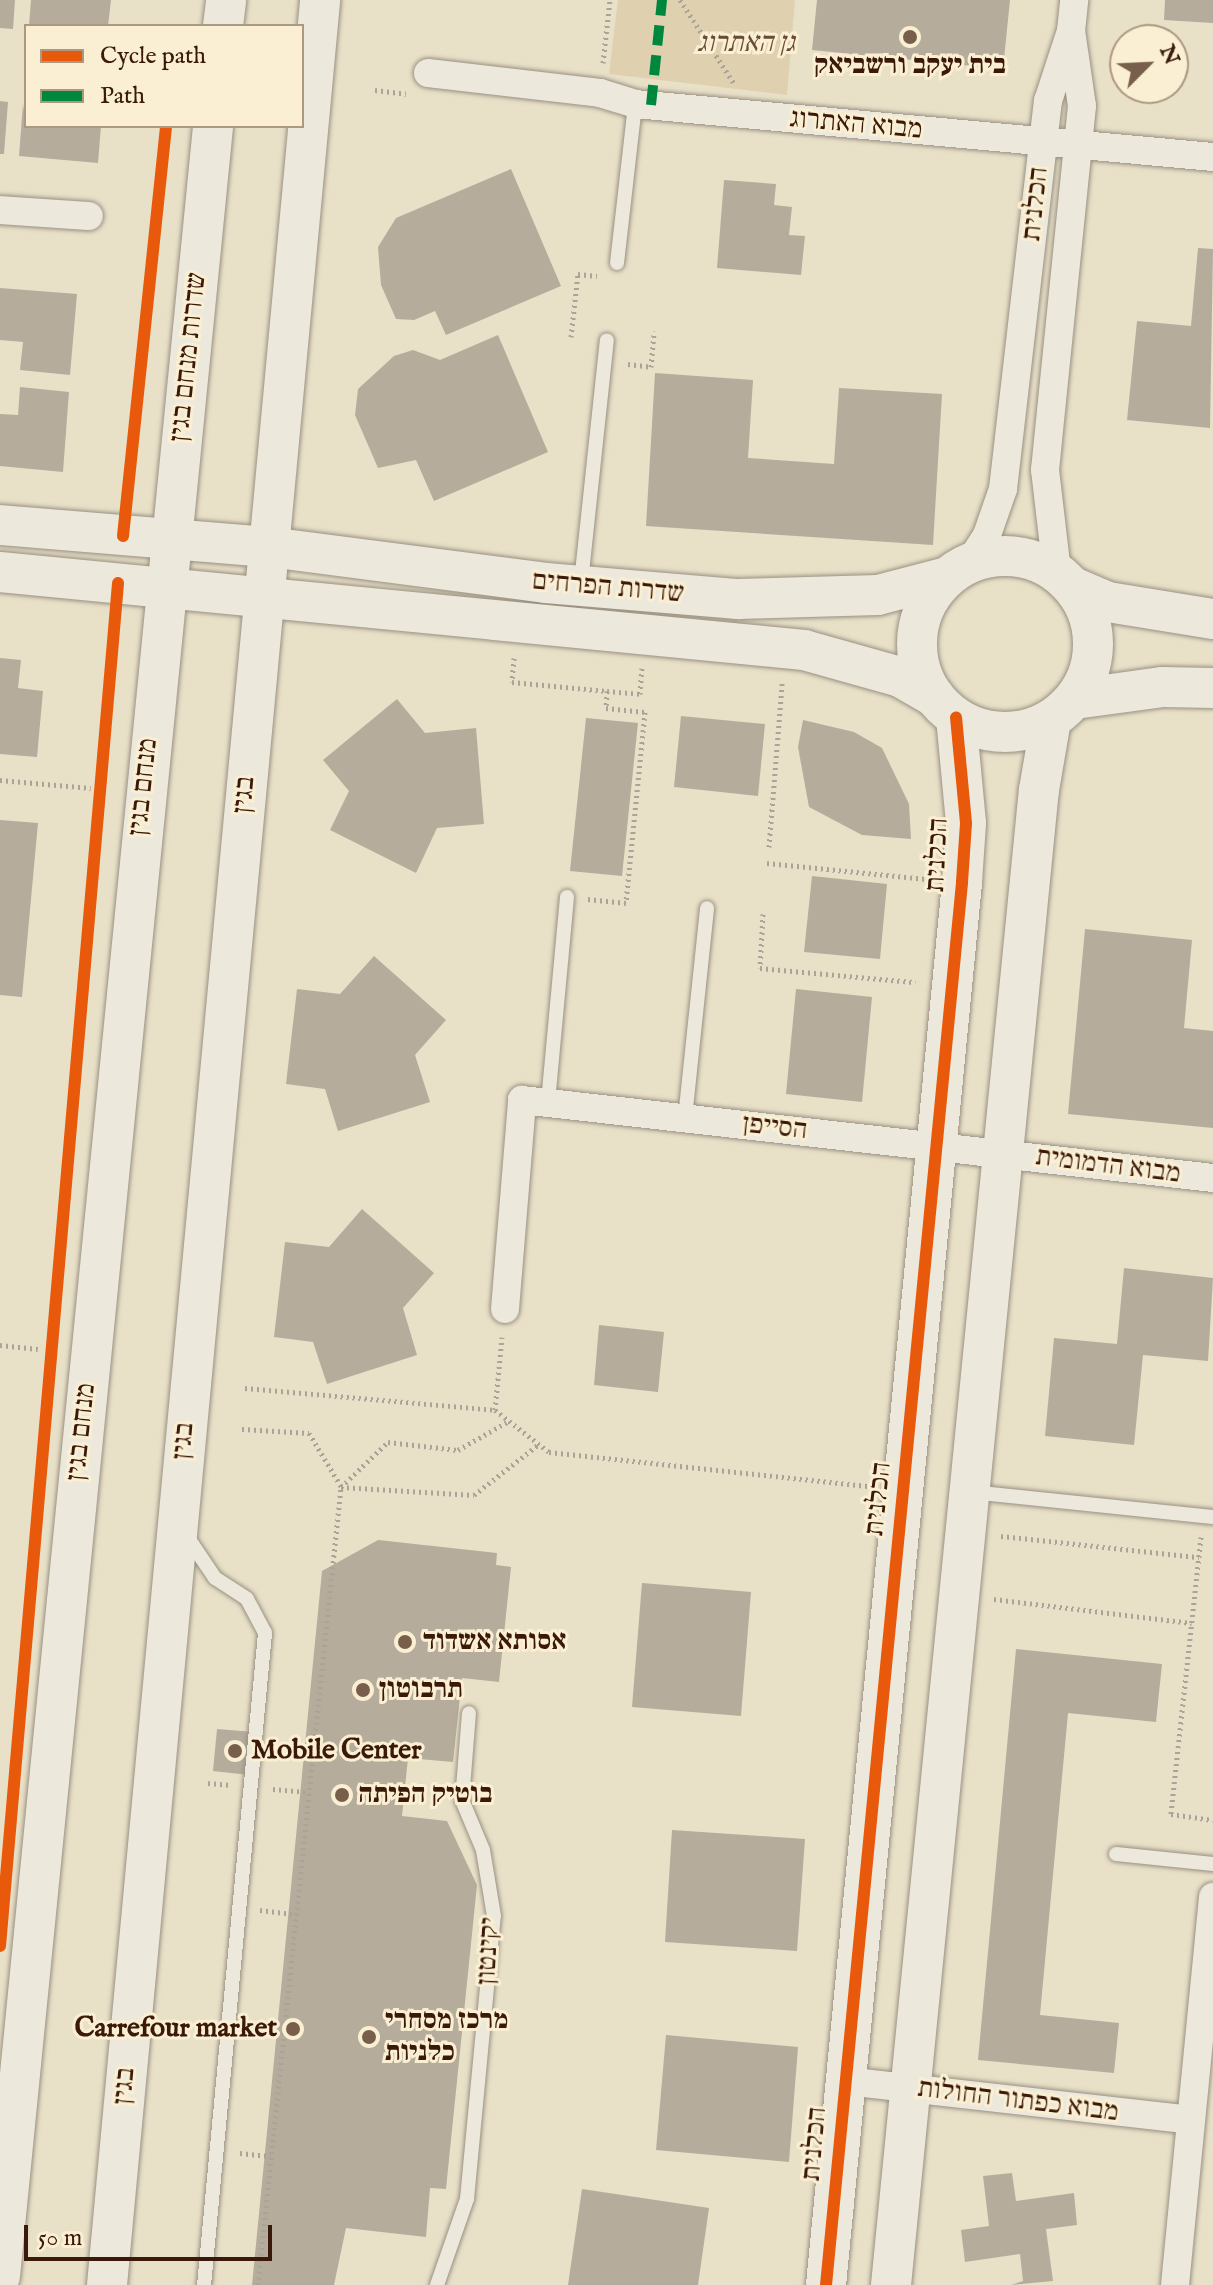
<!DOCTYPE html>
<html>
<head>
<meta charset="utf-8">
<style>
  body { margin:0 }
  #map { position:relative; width:1213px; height:2285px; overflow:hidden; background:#e9e0c8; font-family:"IM FELL English","Frank Ruhl Libre",serif }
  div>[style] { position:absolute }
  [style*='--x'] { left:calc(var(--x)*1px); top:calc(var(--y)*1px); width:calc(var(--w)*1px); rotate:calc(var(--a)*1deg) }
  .green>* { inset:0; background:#dfd0b0 }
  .building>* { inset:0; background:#b5ac9c }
  .path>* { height:5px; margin-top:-2.5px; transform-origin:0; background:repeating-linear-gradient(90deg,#aaa398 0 2px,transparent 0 6px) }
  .roads { filter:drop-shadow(0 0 2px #999081) drop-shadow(0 0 2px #999081) }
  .lane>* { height:14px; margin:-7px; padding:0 7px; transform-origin:7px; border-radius:7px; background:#ece8dc }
  .street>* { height:28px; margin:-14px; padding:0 14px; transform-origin:14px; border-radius:14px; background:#ece8dc }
  .secondary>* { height:40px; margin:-20px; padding:0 20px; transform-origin:20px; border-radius:20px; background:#ece8dc }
  .secondary>.ring { margin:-20px; padding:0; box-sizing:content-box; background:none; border:40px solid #ece8dc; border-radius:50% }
  .quiet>* { height:10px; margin-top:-5px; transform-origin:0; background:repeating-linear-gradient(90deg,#00873e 0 20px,transparent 0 30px) }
  .cycleway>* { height:12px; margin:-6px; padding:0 6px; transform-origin:6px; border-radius:6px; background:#e8590c }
  .dots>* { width:22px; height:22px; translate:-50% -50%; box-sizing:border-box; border:4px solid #faefd2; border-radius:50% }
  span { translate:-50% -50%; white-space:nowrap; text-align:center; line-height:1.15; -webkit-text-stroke:6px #faefd2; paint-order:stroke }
  .park-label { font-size:28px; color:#694c36; font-style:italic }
  .poi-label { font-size:28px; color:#3a190a; font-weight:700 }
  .left { translate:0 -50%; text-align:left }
  .right { translate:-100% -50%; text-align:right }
  .street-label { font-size:28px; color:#3a190a }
  .legend { position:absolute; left:24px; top:24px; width:280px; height:104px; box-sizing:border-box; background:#faefd2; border:2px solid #ad9982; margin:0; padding:10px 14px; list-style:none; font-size:24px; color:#3a190a }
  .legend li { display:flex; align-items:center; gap:16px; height:40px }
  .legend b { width:40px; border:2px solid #ad9982 }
  .north { position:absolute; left:1109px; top:24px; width:80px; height:80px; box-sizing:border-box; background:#faefd2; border:2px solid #ad9982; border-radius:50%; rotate:66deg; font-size:22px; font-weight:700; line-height:32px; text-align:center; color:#3a190a }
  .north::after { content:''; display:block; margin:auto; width:28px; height:36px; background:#775f4c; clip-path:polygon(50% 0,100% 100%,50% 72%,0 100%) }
  .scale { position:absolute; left:24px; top:2225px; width:248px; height:36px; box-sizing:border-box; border:4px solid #3a190a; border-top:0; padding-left:10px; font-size:24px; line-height:28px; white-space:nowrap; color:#3a190a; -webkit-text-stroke:6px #faefd2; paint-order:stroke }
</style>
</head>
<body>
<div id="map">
  <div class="green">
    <div style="clip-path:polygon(618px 0,795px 0,787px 95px,609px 74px)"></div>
  </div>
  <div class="building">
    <div style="clip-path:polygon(0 0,15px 0,13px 29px,0 28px)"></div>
    <div style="clip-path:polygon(31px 0,111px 0,108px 26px,29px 26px)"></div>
    <div style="clip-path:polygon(817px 0,1010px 0,1003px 69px,812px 50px)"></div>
    <div style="clip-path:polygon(1165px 0,1213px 0,1213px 23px,1164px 20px)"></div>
    <div style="clip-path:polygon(0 101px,8px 102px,4px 154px,0 154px)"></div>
    <div style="clip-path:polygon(23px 104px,26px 126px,101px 126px,98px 163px,19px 156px)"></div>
    <div style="clip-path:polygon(511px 169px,561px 286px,446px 335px,435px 311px,414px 320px,396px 319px,381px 285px,378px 247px,396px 218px)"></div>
    <div style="clip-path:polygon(724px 180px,776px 184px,774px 205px,792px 207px,789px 235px,805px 236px,801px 275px,717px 268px)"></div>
    <div style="clip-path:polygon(1198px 248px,1213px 249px,1210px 428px,1127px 420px,1137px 321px,1191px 326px)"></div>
    <div style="clip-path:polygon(0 288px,77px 294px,70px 375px,20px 370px,23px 342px,0 340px)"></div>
    <div style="clip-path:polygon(498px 335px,548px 452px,434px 501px,416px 460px,378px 468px,355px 415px,358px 389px,394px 356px,413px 350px,440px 360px)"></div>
    <div style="clip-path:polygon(655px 373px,753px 380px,748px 458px,834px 464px,839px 388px,942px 394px,933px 545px,646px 526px)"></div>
    <div style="clip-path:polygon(20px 387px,69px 392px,63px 472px,0 466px,0 414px,18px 415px)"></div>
    <div style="clip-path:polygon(0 658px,21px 660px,18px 688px,43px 691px,37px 757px,0 754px)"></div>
    <div style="clip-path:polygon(397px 699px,425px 733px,476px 728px,484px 824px,437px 828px,416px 873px,330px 830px,349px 791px,323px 760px)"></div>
    <div style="clip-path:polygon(681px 716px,765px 724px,758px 796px,674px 787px)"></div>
    <div style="clip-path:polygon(586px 718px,638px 723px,622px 876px,570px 871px)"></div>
    <div style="clip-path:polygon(803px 720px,854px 732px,882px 748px,909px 804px,911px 839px,862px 835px,809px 807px,798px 747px)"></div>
    <div style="clip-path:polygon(0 820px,38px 823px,22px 997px,0 995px)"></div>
    <div style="clip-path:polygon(812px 876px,887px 884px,880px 959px,804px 952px)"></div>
    <div style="clip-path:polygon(1085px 929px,1192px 940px,1184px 1028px,1213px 1031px,1213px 1128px,1068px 1114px)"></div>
    <div style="clip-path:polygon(374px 956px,446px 1020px,415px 1055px,430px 1102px,338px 1131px,325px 1089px,286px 1084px,297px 989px,340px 994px)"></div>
    <div style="clip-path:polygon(796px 989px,872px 997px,862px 1102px,786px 1094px)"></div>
    <div style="clip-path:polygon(362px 1209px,434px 1273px,403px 1308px,417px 1355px,327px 1384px,313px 1342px,274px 1337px,285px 1242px,329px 1247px)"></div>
    <div style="clip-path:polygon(1124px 1268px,1213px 1278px,1208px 1361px,1143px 1355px,1134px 1445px,1045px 1436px,1054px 1338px,1117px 1344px)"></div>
    <div style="clip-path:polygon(599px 1325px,664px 1332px,658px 1392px,594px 1385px)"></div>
    <div style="clip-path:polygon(378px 1540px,497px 1553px,496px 1565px,511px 1567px,499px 1682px,462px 1678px,453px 1762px,408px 1758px,402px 1816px,447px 1821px,477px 1885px,446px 2189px,430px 2188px,426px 2237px,346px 2228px,334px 2285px,252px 2285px,322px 1571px)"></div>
    <div style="clip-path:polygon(642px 1583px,751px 1592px,741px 1716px,632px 1707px)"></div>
    <div style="clip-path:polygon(1016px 1649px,1162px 1664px,1156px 1722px,1068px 1713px,1040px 2015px,1119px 2023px,1114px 2073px,978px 2060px)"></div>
    <div style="clip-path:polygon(217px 1729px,254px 1732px,249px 1775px,213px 1771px)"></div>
    <div style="clip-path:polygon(672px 1830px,805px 1839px,797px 1951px,665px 1942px)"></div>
    <div style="clip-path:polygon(666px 2035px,798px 2047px,789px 2162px,656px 2150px)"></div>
    <div style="clip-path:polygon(1012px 2173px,1016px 2201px,1074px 2193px,1077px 2225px,1046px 2229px,1053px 2281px,1011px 2285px,1023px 2281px,1020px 2254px,965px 2262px,961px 2230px,989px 2226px,983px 2176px)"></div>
    <div style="clip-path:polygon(582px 2189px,709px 2208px,698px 2285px,568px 2285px)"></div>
  </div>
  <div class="path">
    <div style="--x:680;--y:0;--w:99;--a:57"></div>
    <div style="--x:603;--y:63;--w:63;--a:-83.7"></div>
    <div style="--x:375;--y:90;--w:31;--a:7"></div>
    <div style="--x:571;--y:337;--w:63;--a:-83.7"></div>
    <div style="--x:578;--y:274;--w:19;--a:6"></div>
    <div style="--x:628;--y:364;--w:23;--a:7"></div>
    <div style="--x:651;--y:367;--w:36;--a:-85"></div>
    <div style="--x:514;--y:658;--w:24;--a:95"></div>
    <div style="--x:512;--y:682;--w:95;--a:5.4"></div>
    <div style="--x:607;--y:691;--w:17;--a:93"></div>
    <div style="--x:606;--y:708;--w:39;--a:6"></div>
    <div style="--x:645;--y:712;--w:192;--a:95.7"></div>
    <div style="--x:626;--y:903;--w:39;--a:-174"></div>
    <div style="--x:607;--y:691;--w:33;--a:5"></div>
    <div style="--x:640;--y:694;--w:26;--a:-86"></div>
    <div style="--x:0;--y:780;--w:91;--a:5"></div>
    <div style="--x:769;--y:847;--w:164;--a:-85.4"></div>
    <div style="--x:767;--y:863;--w:160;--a:5.7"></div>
    <div style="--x:763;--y:914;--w:54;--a:93.2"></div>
    <div style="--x:760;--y:968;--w:156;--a:5.2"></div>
    <div style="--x:0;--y:1345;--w:38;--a:6"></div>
    <div style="--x:245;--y:1388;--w:251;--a:5"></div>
    <div style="--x:495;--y:1410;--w:68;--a:37.9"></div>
    <div style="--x:549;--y:1452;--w:320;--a:6.1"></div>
    <div style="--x:495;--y:1410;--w:73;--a:-84.5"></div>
    <div style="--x:242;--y:1429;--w:67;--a:3.4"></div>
    <div style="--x:309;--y:1433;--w:62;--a:58.9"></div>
    <div style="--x:341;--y:1487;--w:133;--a:3.4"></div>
    <div style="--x:474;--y:1495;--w:83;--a:-38.1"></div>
    <div style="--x:1001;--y:1536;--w:199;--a:6.1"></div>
    <div style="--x:1201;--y:1537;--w:279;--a:96.2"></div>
    <div style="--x:1171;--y:1814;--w:42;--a:8.1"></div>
    <div style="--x:994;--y:1599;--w:199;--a:6.9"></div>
    <div style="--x:208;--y:1783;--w:23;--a:5"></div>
    <div style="--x:273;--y:1789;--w:33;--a:5"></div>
    <div style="--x:260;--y:1910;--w:34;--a:7"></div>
    <div style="--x:240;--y:2153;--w:31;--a:6"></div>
    <div style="--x:258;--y:2285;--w:802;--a:-84.06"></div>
    <div style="--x:341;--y:1487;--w:65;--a:-43.8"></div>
    <div style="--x:388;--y:1442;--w:70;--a:6.5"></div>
    <div style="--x:458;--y:1450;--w:59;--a:-29.6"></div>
  </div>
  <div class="roads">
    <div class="lane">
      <div style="--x:617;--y:263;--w:160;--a:-83.5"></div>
      <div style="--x:581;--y:582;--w:243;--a:-83.9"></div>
      <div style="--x:548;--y:1102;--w:206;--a:-84.7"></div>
      <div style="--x:685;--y:1118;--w:211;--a:-84"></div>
      <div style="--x:971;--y:1492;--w:243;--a:5.9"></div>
      <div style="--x:186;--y:1535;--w:52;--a:56"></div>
      <div style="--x:215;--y:1578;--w:38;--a:33"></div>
      <div style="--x:247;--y:1599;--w:38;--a:62"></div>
      <div style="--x:265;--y:1633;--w:655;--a:95.34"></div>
      <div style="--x:1116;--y:1854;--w:98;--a:5.9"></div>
      <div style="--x:437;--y:2285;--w:91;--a:-70.8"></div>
      <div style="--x:467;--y:2199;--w:284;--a:-84.6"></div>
      <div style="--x:494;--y:1916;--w:67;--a:-99.5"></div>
      <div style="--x:483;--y:1850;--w:54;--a:-112.8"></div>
      <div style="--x:462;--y:1800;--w:87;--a:-85.4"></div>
    </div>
    <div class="street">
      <div style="--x:428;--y:73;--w:173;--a:6.6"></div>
      <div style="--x:600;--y:93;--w:37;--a:17"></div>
      <div style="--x:635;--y:104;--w:580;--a:5.24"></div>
      <div style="--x:0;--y:210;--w:89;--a:3.9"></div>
      <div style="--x:969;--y:563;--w:33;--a:-57"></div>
      <div style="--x:987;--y:535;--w:49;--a:-70.8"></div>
      <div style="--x:1003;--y:489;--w:391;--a:-83.4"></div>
      <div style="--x:1048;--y:101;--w:74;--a:-71.8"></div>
      <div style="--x:1071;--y:31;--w:31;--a:-84"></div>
      <div style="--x:1057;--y:572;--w:103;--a:-96.7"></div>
      <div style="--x:1045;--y:470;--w:366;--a:-84.2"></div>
      <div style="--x:1082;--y:106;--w:76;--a:-98.3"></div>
      <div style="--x:505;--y:1309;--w:210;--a:-85.3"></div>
      <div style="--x:522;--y:1100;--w:695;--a:6.44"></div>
      <div style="--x:845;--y:2081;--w:348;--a:6.4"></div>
      <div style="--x:1175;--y:2285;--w:390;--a:-84.4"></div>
    </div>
    <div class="secondary">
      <div style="--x:223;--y:26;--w:26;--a:-83"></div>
      <div style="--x:0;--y:525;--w:270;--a:4.7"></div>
      <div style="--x:269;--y:547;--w:279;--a:7.4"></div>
      <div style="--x:546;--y:583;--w:193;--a:4.8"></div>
      <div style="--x:738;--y:599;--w:140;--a:-1.6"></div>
      <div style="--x:878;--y:595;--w:71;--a:-14.6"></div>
      <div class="ring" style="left:917px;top:556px;width:136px;height:136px"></div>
      <div style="--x:0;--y:572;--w:808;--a:5.54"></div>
      <div style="--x:804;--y:650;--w:100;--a:15.7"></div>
      <div style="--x:900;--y:677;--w:40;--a:29.7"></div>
      <div style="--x:1075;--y:588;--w:36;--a:23"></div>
      <div style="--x:1108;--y:602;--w:106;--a:9.2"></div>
      <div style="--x:1075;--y:699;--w:89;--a:-7.8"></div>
      <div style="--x:1163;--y:687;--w:50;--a:1.1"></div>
      <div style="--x:0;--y:2276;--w:2161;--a:-84.34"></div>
      <div style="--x:107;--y:2285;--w:2295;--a:-84.67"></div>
      <div style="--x:826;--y:2285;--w:1410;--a:-84.46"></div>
      <div style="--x:962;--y:882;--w:59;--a:-86.1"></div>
      <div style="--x:966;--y:823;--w:106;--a:-95.4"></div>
      <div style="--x:891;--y:2285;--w:1502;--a:-84.35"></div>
      <div style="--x:1039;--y:790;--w:71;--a:-80.3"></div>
    </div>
  </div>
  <div class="quiet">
    <div style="--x:651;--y:105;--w:106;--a:-84"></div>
  </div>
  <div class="cycleway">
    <div style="--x:123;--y:536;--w:412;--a:-84"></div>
    <div style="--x:0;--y:1946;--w:1368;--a:-85.05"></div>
    <div style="--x:826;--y:2285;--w:1410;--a:-84.46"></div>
    <div style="--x:962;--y:882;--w:59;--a:-86.1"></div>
    <div style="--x:966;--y:823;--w:106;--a:-95.4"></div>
  </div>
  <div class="dots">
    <div style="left:910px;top:37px;background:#775f4c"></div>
    <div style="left:405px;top:1642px;background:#775f4c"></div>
    <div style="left:363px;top:1690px;background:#775f4c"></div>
    <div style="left:235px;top:1751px;background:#775f4c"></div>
    <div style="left:342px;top:1795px;background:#775f4c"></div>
    <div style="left:293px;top:2029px;background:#775f4c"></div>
    <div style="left:369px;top:2037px;background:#775f4c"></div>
  </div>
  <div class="park-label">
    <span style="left:746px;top:44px">גן האתרוג</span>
  </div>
  <div class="poi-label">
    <span style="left:910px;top:66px">בית יעקב ורשביאק</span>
    <span class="left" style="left:423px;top:1642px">אסותא אשדוד</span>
    <span class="left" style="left:379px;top:1690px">תרבוטון</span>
    <span class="left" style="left:251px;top:1751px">Mobile Center</span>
    <span class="left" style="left:358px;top:1795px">בוטיק הפיתה</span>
    <span class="left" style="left:385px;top:2037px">מרכז מסחרי<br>כלניות</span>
    <span class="right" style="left:277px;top:2029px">Carrefour market</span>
  </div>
  <div class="street-label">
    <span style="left:856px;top:125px;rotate:5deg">מבוא האתרוג</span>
    <span style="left:1036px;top:204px;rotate:-84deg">הכלנית</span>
    <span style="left:189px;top:357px;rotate:-84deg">שדרות מנחם בגין</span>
    <span style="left:608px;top:588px;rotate:5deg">שדרות הפרחים</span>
    <span style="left:144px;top:787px;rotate:-84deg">מנחם בגין</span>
    <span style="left:245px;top:795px;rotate:-85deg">בגין</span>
    <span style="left:938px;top:855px;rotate:-87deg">הכלנית</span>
    <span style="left:775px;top:1128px;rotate:6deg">הסייפן</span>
    <span style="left:1108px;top:1166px;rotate:7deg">מבוא הדמומית</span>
    <span style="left:82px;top:1432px;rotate:-84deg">מנחם בגין</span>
    <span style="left:184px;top:1441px;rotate:-85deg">בגין</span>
    <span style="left:879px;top:1499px;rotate:-84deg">הכלנית</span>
    <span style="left:489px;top:1951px;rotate:-87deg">יקינטון</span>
    <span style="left:125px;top:2086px;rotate:-85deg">בגין</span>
    <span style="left:1018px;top:2101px;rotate:7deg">מבוא כפתור החולות</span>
    <span style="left:815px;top:2144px;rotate:-85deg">הכלנית</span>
  </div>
  <ul class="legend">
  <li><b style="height:10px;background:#e8590c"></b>Cycle path</li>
  <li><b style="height:10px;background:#00873e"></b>Path</li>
  </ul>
  <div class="north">N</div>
  <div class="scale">50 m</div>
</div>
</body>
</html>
